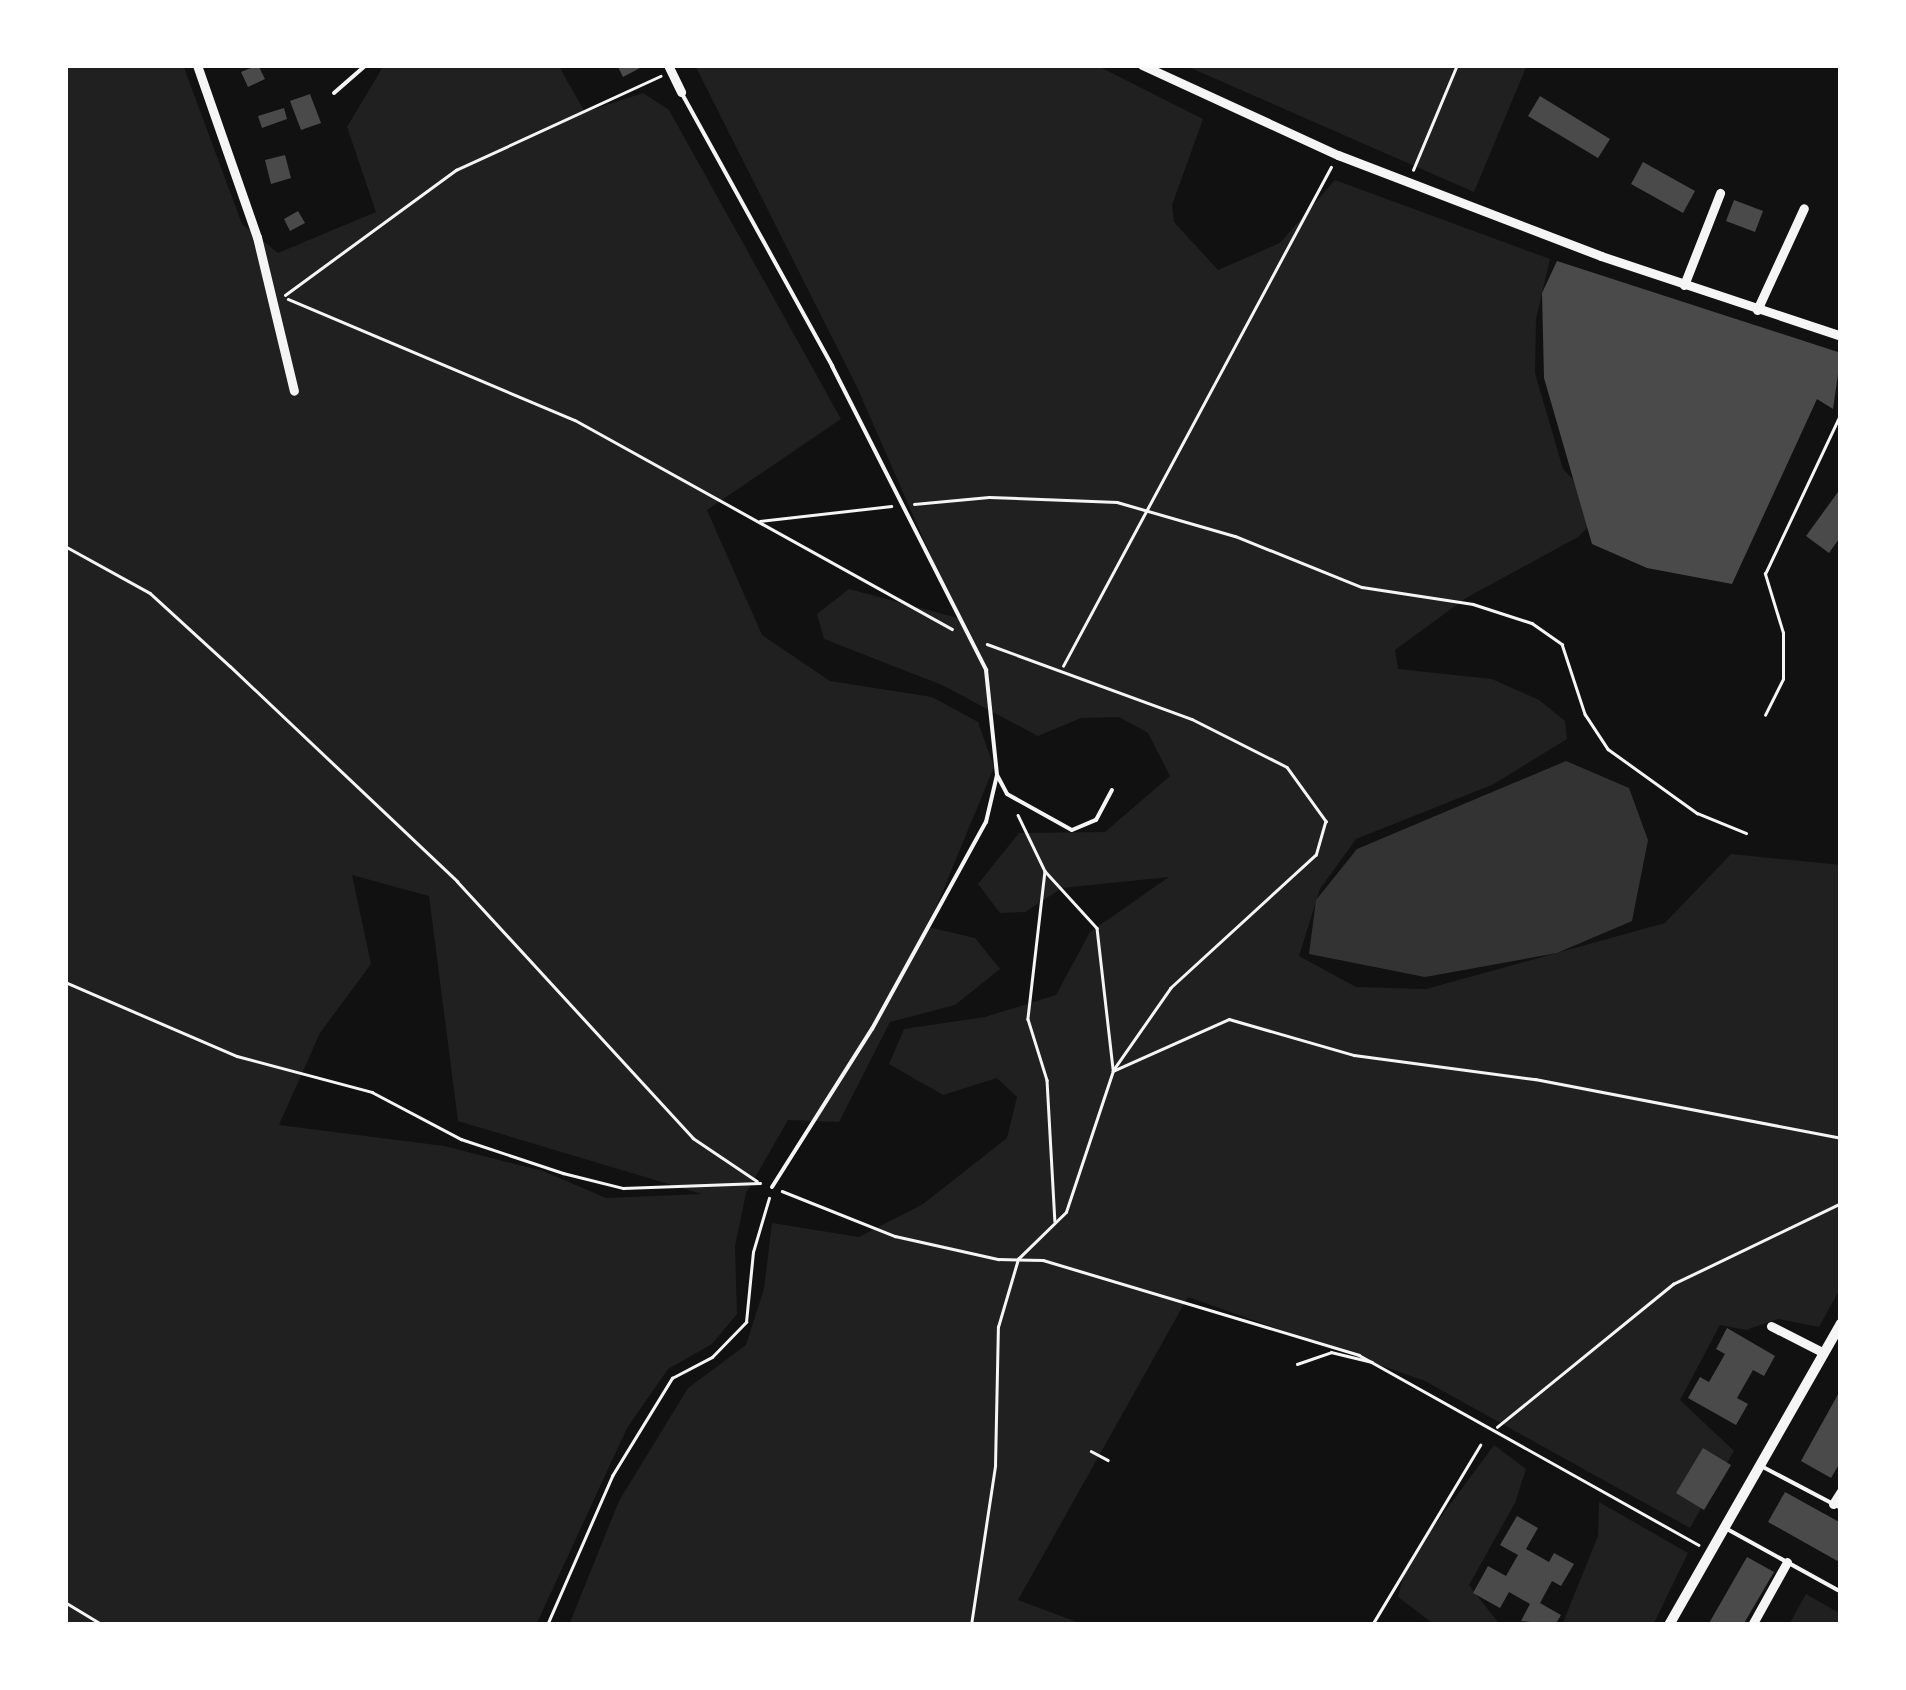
<!DOCTYPE html>
<html>
<head>
<meta charset="utf-8">
<style>
  body { margin:0 }
  #map { position:relative; width:1906px; height:1690px; overflow:hidden; background:#111; font-family:"Roboto Condensed",sans-serif }
  div>[style] { position:absolute }
  [style*='--x'] { left:calc(var(--x)*1px); top:calc(var(--y)*1px); width:calc(var(--w)*1px); rotate:calc(var(--a)*1deg) }
  .green>* { inset:0; background:#202020 }
  .water>* { inset:0; background:#333 }
  .building>* { inset:0; background:#4a4a4a }
  .path>* { height:2.5px; margin:-1.25px; padding:0 1.25px; transform-origin:1.25px; border-radius:1.25px; background:#f5f5f5 }
  .service>* { height:4px; margin:-2px; padding:0 2px; transform-origin:2px; border-radius:2px; background:#f5f5f5 }
  .minor>* { height:9px; margin:-4.5px; padding:0 4.5px; transform-origin:4.5px; border-radius:4.5px; background:#f5f5f5 }
  .tertiary>* { height:10px; margin:-5px; padding:0 5px; transform-origin:5px; border-radius:5px; background:#f5f5f5 }
  span { translate:-50% -50%; white-space:nowrap; text-align:center; line-height:1.15; -webkit-text-stroke:10px #fff; paint-order:stroke }
  .frame { position:absolute; inset:0; border:68px solid #fff; pointer-events:none }
</style>
</head>
<body>
<div id="map">
  <div class="green">
    <div style="clip-path:polygon(evenodd,65px 65px,183px 65px,242px 224px,278px 253px,376px 212px,347px 127px,384px 65px,558px 65px,585px 112px,643px 93px,669px 110px,841px 419px,707px 510px,762px 635px,830px 681px,932px 697px,978px 722px,994px 767px,928px 927px,975px 938px,1000px 969px,955px 1005px,890px 1022px,839px 1122px,788px 1120px,746px 1193px,735px 1246px,737px 1314px,712px 1344px,668px 1369px,627px 1428px,536px 1625px,65px 1625px,65px 65px,352px 875px,429px 896px,458px 1121px,702px 1194px,606px 1198px,543px 1171px,444px 1146px,279px 1125px,320px 1033px,371px 964px,352px 875px)"></div>
    <div style="clip-path:polygon(695px 65px,1096px 65px,1203px 119px,1172px 205px,1174px 222px,1218px 270px,1280px 243px,1335px 180px,1550px 259px,1536px 319px,1535px 373px,1563px 469px,1604px 511px,1578px 537px,1466px 598px,1395px 650px,1398px 669px,1492px 679px,1539px 700px,1565px 721px,1567px 739px,1494px 784px,1356px 839px,1320px 889px,1299px 956px,1356px 987px,1426px 989px,1665px 923px,1731px 854px,1841px 865px,1841px 1287px,1819px 1327px,1778px 1319px,1746px 1330px,1720px 1325px,1680px 1400px,1734px 1451px,1690px 1528px,1425px 1381px,1188px 1297px,1018px 1600px,1085px 1625px,569px 1625px,619px 1501px,688px 1388px,746px 1345px,764px 1289px,772px 1223px,859px 1237px,923px 1204px,1007px 1138px,1017px 1097px,997px 1078px,943px 1095px,889px 1064px,904px 1029px,985px 1017px,1056px 995px,1090px 932px,1169px 877px,1062px 888px,1025px 912px,1000px 913px,978px 884px,1019px 833px,1105px 832px,1170px 776px,1148px 733px,1119px 717px,1081px 718px,1038px 736px,942px 685px,824px 639px,817px 614px,849px 589px,958px 618px,857px 387px)"></div>
    <div style="clip-path:polygon(1184px 65px,1527px 65px,1474px 192px)"></div>
    <div style="clip-path:polygon(1494px 1445px,1526px 1469px,1515px 1503px,1469px 1585px,1500px 1625px,1435px 1625px,1398px 1597px,1407px 1563px)"></div>
    <div style="clip-path:polygon(1599px 1502px,1688px 1553px,1653px 1625px,1562px 1625px,1598px 1536px)"></div>
    <div style="clip-path:polygon(1806px 1594px,1841px 1614px,1841px 1625px,1790px 1623px)"></div>
  </div>
  <div class="water">
    <div style="clip-path:polygon(1566px 761px,1629px 788px,1648px 840px,1632px 921px,1557px 953px,1425px 977px,1309px 954px,1316px 900px,1357px 849px)"></div>
  </div>
  <div class="building">
    <div style="clip-path:polygon(258px 65px,265px 79px,248px 87px,241px 72px)"></div>
    <div style="clip-path:polygon(617px 65px,639px 65px,640px 68px,623px 77px)"></div>
    <div style="clip-path:polygon(310px 94px,321px 123px,301px 130px,290px 101px)"></div>
    <div style="clip-path:polygon(1540px 96px,1610px 139px,1598px 158px,1528px 116px)"></div>
    <div style="clip-path:polygon(284px 108px,287px 119px,262px 128px,258px 116px)"></div>
    <div style="clip-path:polygon(285px 155px,291px 178px,271px 184px,265px 160px)"></div>
    <div style="clip-path:polygon(1643px 162px,1695px 191px,1683px 213px,1631px 184px)"></div>
    <div style="clip-path:polygon(1734px 200px,1763px 211px,1755px 232px,1726px 221px)"></div>
    <div style="clip-path:polygon(298px 211px,305px 223px,290px 231px,284px 219px)"></div>
    <div style="clip-path:polygon(1557px 261px,1841px 353px,1833px 409px,1817px 399px,1732px 584px,1647px 568px,1592px 544px,1544px 378px,1542px 293px)"></div>
    <div style="clip-path:polygon(1838px 492px,1841px 536px,1829px 553px,1806px 536px)"></div>
    <div style="clip-path:polygon(1727px 1328px,1775px 1356px,1764px 1376px,1753px 1370px,1737px 1398px,1748px 1404px,1736px 1425px,1688px 1398px,1700px 1377px,1709px 1382px,1725px 1354px,1716px 1349px)"></div>
    <div style="clip-path:polygon(1841px 1389px,1841px 1461px,1831px 1478px,1801px 1461px)"></div>
    <div style="clip-path:polygon(1703px 1448px,1731px 1465px,1704px 1510px,1676px 1493px)"></div>
    <div style="clip-path:polygon(1785px 1492px,1841px 1523px,1841px 1563px,1768px 1522px)"></div>
    <div style="clip-path:polygon(1517px 1516px,1538px 1528px,1526px 1549px,1549px 1562px,1554px 1553px,1574px 1564px,1561px 1586px,1552px 1581px,1540px 1603px,1561px 1615px,1555px 1625px,1521px 1621px,1530px 1604px,1509px 1592px,1500px 1608px,1473px 1593px,1488px 1566px,1506px 1576px,1518px 1555px,1500px 1545px)"></div>
    <div style="clip-path:polygon(1747px 1557px,1774px 1572px,1743px 1625px,1708px 1625px)"></div>
  </div>
  <div class="path">
    <div style="--x:1413;--y:170;--w:114;--a:-67.3"></div>
    <div style="--x:285;--y:295;--w:212;--a:-36.2"></div>
    <div style="--x:456;--y:170;--w:225;--a:-24.7"></div>
    <div style="--x:288;--y:299;--w:311;--a:22.9"></div>
    <div style="--x:575;--y:420;--w:431;--a:29"></div>
    <div style="--x:914;--y:504;--w:75;--a:-5.3"></div>
    <div style="--x:989;--y:497;--w:128;--a:2.2"></div>
    <div style="--x:1117;--y:502;--w:123;--a:16.1"></div>
    <div style="--x:1235;--y:536;--w:137;--a:21.9"></div>
    <div style="--x:1362;--y:587;--w:112;--a:8.7"></div>
    <div style="--x:1473;--y:604;--w:62;--a:17.9"></div>
    <div style="--x:1532;--y:623;--w:37;--a:35"></div>
    <div style="--x:1562;--y:644;--w:74;--a:71.8"></div>
    <div style="--x:1585;--y:714;--w:42;--a:56.7"></div>
    <div style="--x:1608;--y:749;--w:110;--a:35.7"></div>
    <div style="--x:1697;--y:813;--w:53;--a:22.2"></div>
    <div style="--x:760;--y:521;--w:132;--a:-6.5"></div>
    <div style="--x:65;--y:546;--w:97;--a:28.9"></div>
    <div style="--x:150;--y:593;--w:108;--a:42.4"></div>
    <div style="--x:230;--y:666;--w:313;--a:43.4"></div>
    <div style="--x:457;--y:881;--w:349;--a:47.4"></div>
    <div style="--x:693;--y:1138;--w:77;--a:33.9"></div>
    <div style="--x:987;--y:644;--w:218;--a:20.1"></div>
    <div style="--x:1192;--y:719;--w:106;--a:26.8"></div>
    <div style="--x:1287;--y:767;--w:67;--a:54.2"></div>
    <div style="--x:1326;--y:821;--w:35;--a:106"></div>
    <div style="--x:1316;--y:855;--w:197;--a:137.5"></div>
    <div style="--x:1171;--y:988;--w:101;--a:124.9"></div>
    <div style="--x:1063;--y:666;--w:566;--a:-61.76"></div>
    <div style="--x:1765;--y:715;--w:40;--a:-63.4"></div>
    <div style="--x:1783;--y:679;--w:46;--a:-90"></div>
    <div style="--x:1783;--y:633;--w:62;--a:-107"></div>
    <div style="--x:1765;--y:574;--w:178;--a:-64.7"></div>
    <div style="--x:1018;--y:815;--w:62;--a:64.3"></div>
    <div style="--x:1045;--y:871;--w:77;--a:47.6"></div>
    <div style="--x:1097;--y:928;--w:142;--a:83.5"></div>
    <div style="--x:1045;--y:871;--w:149;--a:96.6"></div>
    <div style="--x:1028;--y:1019;--w:64;--a:72.7"></div>
    <div style="--x:1047;--y:1080;--w:141;--a:86.8"></div>
    <div style="--x:65;--y:982;--w:187;--a:23.3"></div>
    <div style="--x:237;--y:1056;--w:140;--a:14.9"></div>
    <div style="--x:372;--y:1092;--w:101;--a:27.8"></div>
    <div style="--x:461;--y:1139;--w:108;--a:18.4"></div>
    <div style="--x:563;--y:1173;--w:62;--a:14"></div>
    <div style="--x:623;--y:1188;--w:137;--a:-2.1"></div>
    <div style="--x:782;--y:1191;--w:122;--a:21.7"></div>
    <div style="--x:895;--y:1236;--w:106;--a:12.6"></div>
    <div style="--x:998;--y:1259;--w:45;--a:1.3"></div>
    <div style="--x:1043;--y:1260;--w:330;--a:16.7"></div>
    <div style="--x:1359;--y:1355;--w:389;--a:29.2"></div>
    <div style="--x:1297;--y:1364;--w:36;--a:-19"></div>
    <div style="--x:1331;--y:1352;--w:42;--a:13.7"></div>
    <div style="--x:1497;--y:1427;--w:227;--a:-39.1"></div>
    <div style="--x:1673;--y:1284;--w:187;--a:-25.7"></div>
    <div style="--x:1091;--y:1451;--w:19;--a:28"></div>
    <div style="--x:65;--y:1602;--w:44;--a:31.2"></div>
    <div style="--x:547;--y:1625;--w:163;--a:-66.4"></div>
    <div style="--x:612;--y:1476;--w:115;--a:-58.5"></div>
    <div style="--x:672;--y:1378;--w:45;--a:-27.7"></div>
    <div style="--x:712;--y:1357;--w:49;--a:-45.8"></div>
    <div style="--x:746;--y:1322;--w:70;--a:-84.3"></div>
    <div style="--x:753;--y:1252;--w:56;--a:-73.5"></div>
    <div style="--x:971;--y:1625;--w:161;--a:-81.4"></div>
    <div style="--x:995;--y:1466;--w:139;--a:-88.8"></div>
    <div style="--x:998;--y:1327;--w:71;--a:-73.6"></div>
    <div style="--x:1018;--y:1259;--w:67;--a:-44.4"></div>
    <div style="--x:1066;--y:1212;--w:149;--a:-71.6"></div>
    <div style="--x:1113;--y:1071;--w:127;--a:-24.1"></div>
    <div style="--x:1229;--y:1019;--w:130;--a:16.1"></div>
    <div style="--x:1354;--y:1055;--w:183;--a:7.6"></div>
    <div style="--x:1535;--y:1079;--w:312;--a:10.9"></div>
    <div style="--x:1372;--y:1625;--w:210;--a:-59"></div>
  </div>
  <div class="service">
    <div style="--x:681;--y:92;--w:313;--a:61.1"></div>
    <div style="--x:832;--y:366;--w:341;--a:63.1"></div>
    <div style="--x:986;--y:670;--w:106;--a:84"></div>
    <div style="--x:334;--y:93;--w:43;--a:-41.2"></div>
    <div style="--x:772;--y:1187;--w:187;--a:-57.7"></div>
    <div style="--x:872;--y:1029;--w:236;--a:-61.2"></div>
    <div style="--x:986;--y:822;--w:48;--a:-76.8"></div>
    <div style="--x:997;--y:775;--w:21;--a:62"></div>
    <div style="--x:1007;--y:794;--w:74;--a:29"></div>
    <div style="--x:1072;--y:830;--w:26;--a:-23"></div>
    <div style="--x:1096;--y:820;--w:34;--a:-62"></div>
    <div style="--x:1763;--y:1467;--w:88;--a:27.7"></div>
    <div style="--x:1727;--y:1529;--w:130;--a:28.9"></div>
  </div>
  <div class="minor">
    <div style="--x:197;--y:65;--w:182;--a:70.8"></div>
    <div style="--x:257;--y:237;--w:158;--a:76.5"></div>
    <div style="--x:668;--y:65;--w:30;--a:64"></div>
    <div style="--x:1142;--y:65;--w:216;--a:24.7"></div>
    <div style="--x:1338;--y:155;--w:282;--a:21"></div>
    <div style="--x:1601;--y:256;--w:253;--a:18.4"></div>
    <div style="--x:1684;--y:285;--w:99;--a:-68.6"></div>
    <div style="--x:1757;--y:310;--w:112;--a:-65.3"></div>
    <div style="--x:1771;--y:1326;--w:59;--a:27"></div>
    <div style="--x:1833;--y:1504;--w:15;--a:-58"></div>
    <div style="--x:1752;--y:1625;--w:72;--a:-60.9"></div>
  </div>
  <div class="tertiary">
    <div style="--x:1669;--y:1625;--w:347;--a:-60.3"></div>
  </div>
  <div class="frame"></div>
</div>
</body>
</html>
